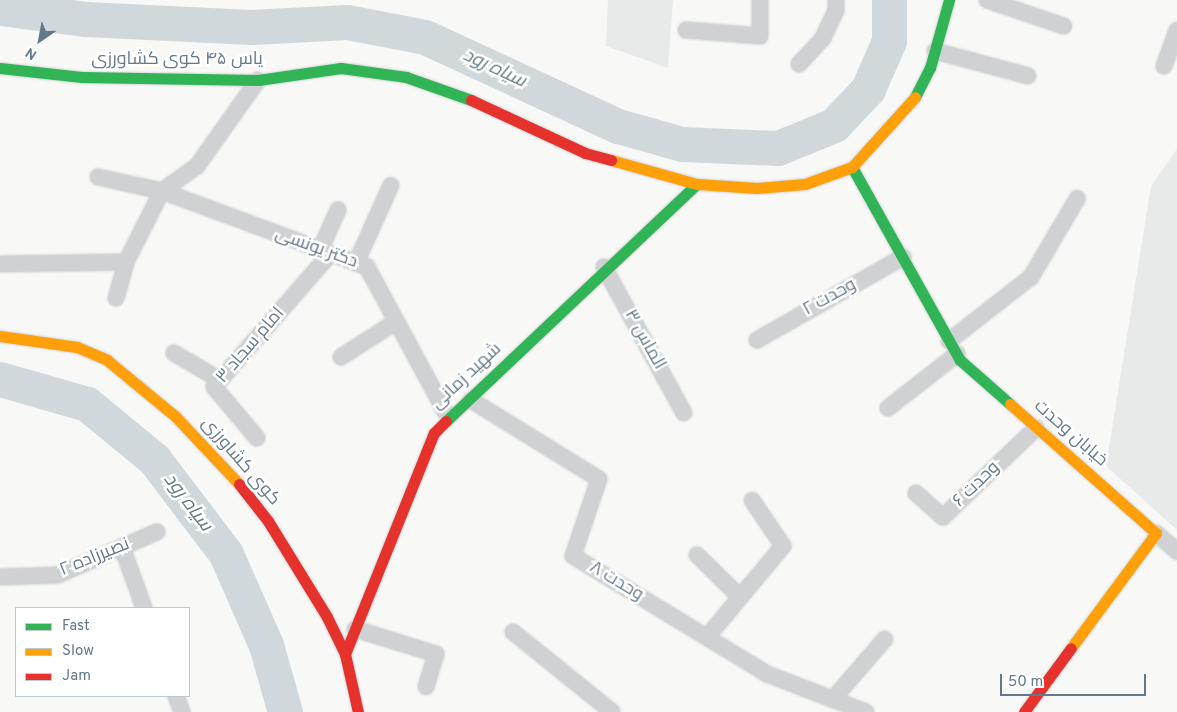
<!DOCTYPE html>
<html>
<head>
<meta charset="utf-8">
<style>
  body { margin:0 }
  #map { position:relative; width:1177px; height:712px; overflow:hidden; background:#f8f8f7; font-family:Overpass,Cairo,sans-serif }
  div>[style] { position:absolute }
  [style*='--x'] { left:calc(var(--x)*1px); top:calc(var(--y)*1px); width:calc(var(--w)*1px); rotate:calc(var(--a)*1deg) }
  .built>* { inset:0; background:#e8eae9 }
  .river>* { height:35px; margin:-17.5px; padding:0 17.5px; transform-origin:17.5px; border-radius:17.5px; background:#d1d8dc }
  .roads { filter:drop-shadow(0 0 1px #d3d5d6) drop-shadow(0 0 1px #d3d5d6) }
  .street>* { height:16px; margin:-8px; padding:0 8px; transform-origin:8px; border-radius:8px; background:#d0d1d2 }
  .fast>* { height:11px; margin:-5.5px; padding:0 5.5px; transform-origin:5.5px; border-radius:5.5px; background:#30b455 }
  .slow>* { height:11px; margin:-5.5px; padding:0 5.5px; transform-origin:5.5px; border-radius:5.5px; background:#ff9f0a }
  .jam>* { height:11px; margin:-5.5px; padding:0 5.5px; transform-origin:5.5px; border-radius:5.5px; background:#e5322d }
  span { translate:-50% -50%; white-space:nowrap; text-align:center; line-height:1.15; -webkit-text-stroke:5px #fff; paint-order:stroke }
  .street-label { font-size:18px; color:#657889 }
  .water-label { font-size:19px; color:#617a84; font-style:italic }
  .legend { position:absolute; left:15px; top:607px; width:175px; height:90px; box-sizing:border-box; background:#fff; border:1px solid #c1c9d0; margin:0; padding:6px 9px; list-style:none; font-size:15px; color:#657889 }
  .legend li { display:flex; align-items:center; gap:10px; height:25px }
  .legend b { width:25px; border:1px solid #c1c9d0 }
  .north { position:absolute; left:15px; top:15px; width:50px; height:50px; -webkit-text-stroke:4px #fff; paint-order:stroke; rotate:213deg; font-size:14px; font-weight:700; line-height:20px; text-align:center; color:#657889 }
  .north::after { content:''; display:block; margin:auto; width:18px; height:22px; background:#657889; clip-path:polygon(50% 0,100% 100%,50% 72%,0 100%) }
  .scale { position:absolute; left:1000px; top:674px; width:146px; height:22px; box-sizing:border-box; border:2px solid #657889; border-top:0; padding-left:6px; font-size:15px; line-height:18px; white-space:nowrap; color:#657889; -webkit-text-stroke:4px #fff; paint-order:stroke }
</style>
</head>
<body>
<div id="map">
  <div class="built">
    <div style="clip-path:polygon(608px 0,673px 0,668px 68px,606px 46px)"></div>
    <div style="clip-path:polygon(1177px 149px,1177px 530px,1106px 466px,1151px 186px)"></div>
  </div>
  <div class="river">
    <div style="--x:0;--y:8;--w:87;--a:7.3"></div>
    <div style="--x:86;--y:19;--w:165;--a:2.8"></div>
    <div style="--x:251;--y:27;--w:96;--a:-3"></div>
    <div style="--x:347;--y:22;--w:79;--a:10.9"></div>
    <div style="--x:425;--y:37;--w:213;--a:24.8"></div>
    <div style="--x:618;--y:126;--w:66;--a:15.7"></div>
    <div style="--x:682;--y:144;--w:96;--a:2.4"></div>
    <div style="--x:778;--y:148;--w:61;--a:-22.3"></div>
    <div style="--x:834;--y:125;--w:50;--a:-46.6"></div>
    <div style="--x:868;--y:89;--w:52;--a:-66.4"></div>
    <div style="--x:889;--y:41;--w:41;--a:-90"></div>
    <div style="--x:0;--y:379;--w:91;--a:16"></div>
    <div style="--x:87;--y:404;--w:87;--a:39.4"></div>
    <div style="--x:154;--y:459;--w:119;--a:52.8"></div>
    <div style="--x:226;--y:554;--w:99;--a:66.3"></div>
    <div style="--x:266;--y:645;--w:70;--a:74.2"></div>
  </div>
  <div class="roads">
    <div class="street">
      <div style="--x:987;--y:0;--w:81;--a:18.7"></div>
      <div style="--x:686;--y:30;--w:74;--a:4.6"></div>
      <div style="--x:760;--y:36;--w:36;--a:-90"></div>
      <div style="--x:935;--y:51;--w:96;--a:15"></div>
      <div style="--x:799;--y:64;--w:35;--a:-47"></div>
      <div style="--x:823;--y:38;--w:31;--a:-65"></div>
      <div style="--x:836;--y:10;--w:10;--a:-90"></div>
      <div style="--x:1164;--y:66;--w:38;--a:-70"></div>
      <div style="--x:98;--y:177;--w:66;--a:12.3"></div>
      <div style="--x:162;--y:191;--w:219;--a:20.3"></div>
      <div style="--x:367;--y:267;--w:170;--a:61.6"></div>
      <div style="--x:320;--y:250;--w:44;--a:-65.8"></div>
      <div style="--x:356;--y:263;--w:85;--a:-65.8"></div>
      <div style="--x:0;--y:264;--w:126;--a:-0.9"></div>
      <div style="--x:604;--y:267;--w:166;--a:61.3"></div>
      <div style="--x:116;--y:298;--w:37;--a:-74"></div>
      <div style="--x:126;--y:262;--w:80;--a:-63.1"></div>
      <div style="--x:162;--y:191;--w:43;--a:-35.5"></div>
      <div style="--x:197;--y:166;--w:105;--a:-54.7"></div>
      <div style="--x:757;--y:340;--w:168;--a:-29.6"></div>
      <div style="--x:949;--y:341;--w:104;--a:-38"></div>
      <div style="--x:1031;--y:277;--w:91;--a:-59.5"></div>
      <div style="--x:174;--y:353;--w:53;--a:30.4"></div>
      <div style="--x:341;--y:357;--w:63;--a:-32.7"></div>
      <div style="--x:471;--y:400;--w:150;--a:31.7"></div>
      <div style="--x:599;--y:479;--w:81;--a:108.7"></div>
      <div style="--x:573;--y:556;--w:227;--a:31.3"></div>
      <div style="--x:767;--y:674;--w:106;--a:21"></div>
      <div style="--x:888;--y:408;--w:88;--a:-38"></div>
      <div style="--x:257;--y:438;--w:67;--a:-130.1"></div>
      <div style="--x:214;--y:387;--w:176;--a:-48.9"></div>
      <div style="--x:916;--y:493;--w:36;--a:42"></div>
      <div style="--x:943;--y:517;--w:129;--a:-43.7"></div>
      <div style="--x:1156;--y:533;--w:28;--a:41"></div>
      <div style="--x:122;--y:547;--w:65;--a:70.2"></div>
      <div style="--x:697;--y:555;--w:60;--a:44.3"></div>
      <div style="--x:0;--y:577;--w:58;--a:-2"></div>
      <div style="--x:58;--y:575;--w:108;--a:-23.5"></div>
      <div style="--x:355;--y:629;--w:85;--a:17.2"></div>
      <div style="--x:436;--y:654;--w:34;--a:107"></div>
      <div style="--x:513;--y:632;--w:127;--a:38.9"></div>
      <div style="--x:707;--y:637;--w:119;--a:-50.1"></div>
      <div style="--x:783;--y:546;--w:55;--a:-124"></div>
      <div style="--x:176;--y:696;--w:17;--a:69"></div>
      <div style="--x:833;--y:699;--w:79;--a:-49.1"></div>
    </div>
    <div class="fast">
      <div style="--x:0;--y:68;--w:82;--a:6.3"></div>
      <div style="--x:82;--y:77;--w:176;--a:1"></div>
      <div style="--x:258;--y:80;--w:84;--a:-8.2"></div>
      <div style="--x:341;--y:68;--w:66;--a:7.9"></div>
      <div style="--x:406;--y:77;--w:69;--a:19.5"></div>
      <div style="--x:915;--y:97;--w:33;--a:-63"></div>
      <div style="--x:930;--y:68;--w:71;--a:-74.4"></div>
      <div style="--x:852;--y:167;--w:221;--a:60.8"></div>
      <div style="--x:960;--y:360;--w:67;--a:41.3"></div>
      <div style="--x:446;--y:421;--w:345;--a:-43.4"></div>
    </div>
    <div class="slow">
      <div style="--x:611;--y:160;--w:89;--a:15.6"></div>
      <div style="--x:697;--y:184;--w:60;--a:3.8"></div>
      <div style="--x:757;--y:188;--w:48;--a:-4.8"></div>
      <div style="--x:805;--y:184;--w:50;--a:-19.9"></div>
      <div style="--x:852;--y:167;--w:94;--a:-48"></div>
      <div style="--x:0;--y:336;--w:78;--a:8.1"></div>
      <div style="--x:77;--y:347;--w:33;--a:23"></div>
      <div style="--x:107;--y:360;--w:88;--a:39.5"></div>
      <div style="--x:175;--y:416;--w:93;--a:46.7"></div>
      <div style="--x:1010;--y:404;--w:195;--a:41.5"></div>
      <div style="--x:1156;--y:533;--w:143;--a:126.5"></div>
    </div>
    <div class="jam">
      <div style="--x:471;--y:100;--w:126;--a:24.9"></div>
      <div style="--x:585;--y:153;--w:27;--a:15"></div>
      <div style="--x:239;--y:484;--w:47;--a:51.9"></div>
      <div style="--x:268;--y:521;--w:113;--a:58.4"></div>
      <div style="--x:327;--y:617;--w:41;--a:64.1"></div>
      <div style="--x:345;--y:654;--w:59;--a:77.4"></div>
      <div style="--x:345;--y:654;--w:238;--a:-68.1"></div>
      <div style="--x:434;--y:433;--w:17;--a:-45"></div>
      <div style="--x:1024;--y:712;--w:79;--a:-53.7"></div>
    </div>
  </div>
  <div class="street-label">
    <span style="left:177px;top:60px">یاس ۴۵ کوی کشاورزی</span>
    <span style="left:316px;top:249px;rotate:20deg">دکتر یونسی</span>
    <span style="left:830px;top:298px;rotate:-29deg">وحدت ۲</span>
    <span style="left:644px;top:340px;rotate:61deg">الماس ۳</span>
    <span style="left:251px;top:346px;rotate:-49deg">امام سجاد ۳</span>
    <span style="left:467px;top:377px;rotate:-43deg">شهید زمانی</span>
    <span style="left:1070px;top:434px;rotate:41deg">خیابان وحدت</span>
    <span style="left:240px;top:462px;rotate:49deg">کوی کشاورزی</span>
    <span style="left:977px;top:485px;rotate:-44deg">وحدت ۶</span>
    <span style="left:95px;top:558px;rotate:-22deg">نصیرزاده ۲</span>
    <span style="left:616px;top:582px;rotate:31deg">وحدت ۸</span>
  </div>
  <div class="water-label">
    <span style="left:494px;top:69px;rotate:25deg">سیاه رود</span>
    <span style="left:187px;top:503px;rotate:53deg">سیاه رود</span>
  </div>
  <ul class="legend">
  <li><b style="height:6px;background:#30b455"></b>Fast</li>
  <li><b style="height:6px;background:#ff9f0a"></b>Slow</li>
  <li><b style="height:6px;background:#e5322d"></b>Jam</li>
  </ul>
  <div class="north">N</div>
  <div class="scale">50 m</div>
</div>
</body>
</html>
